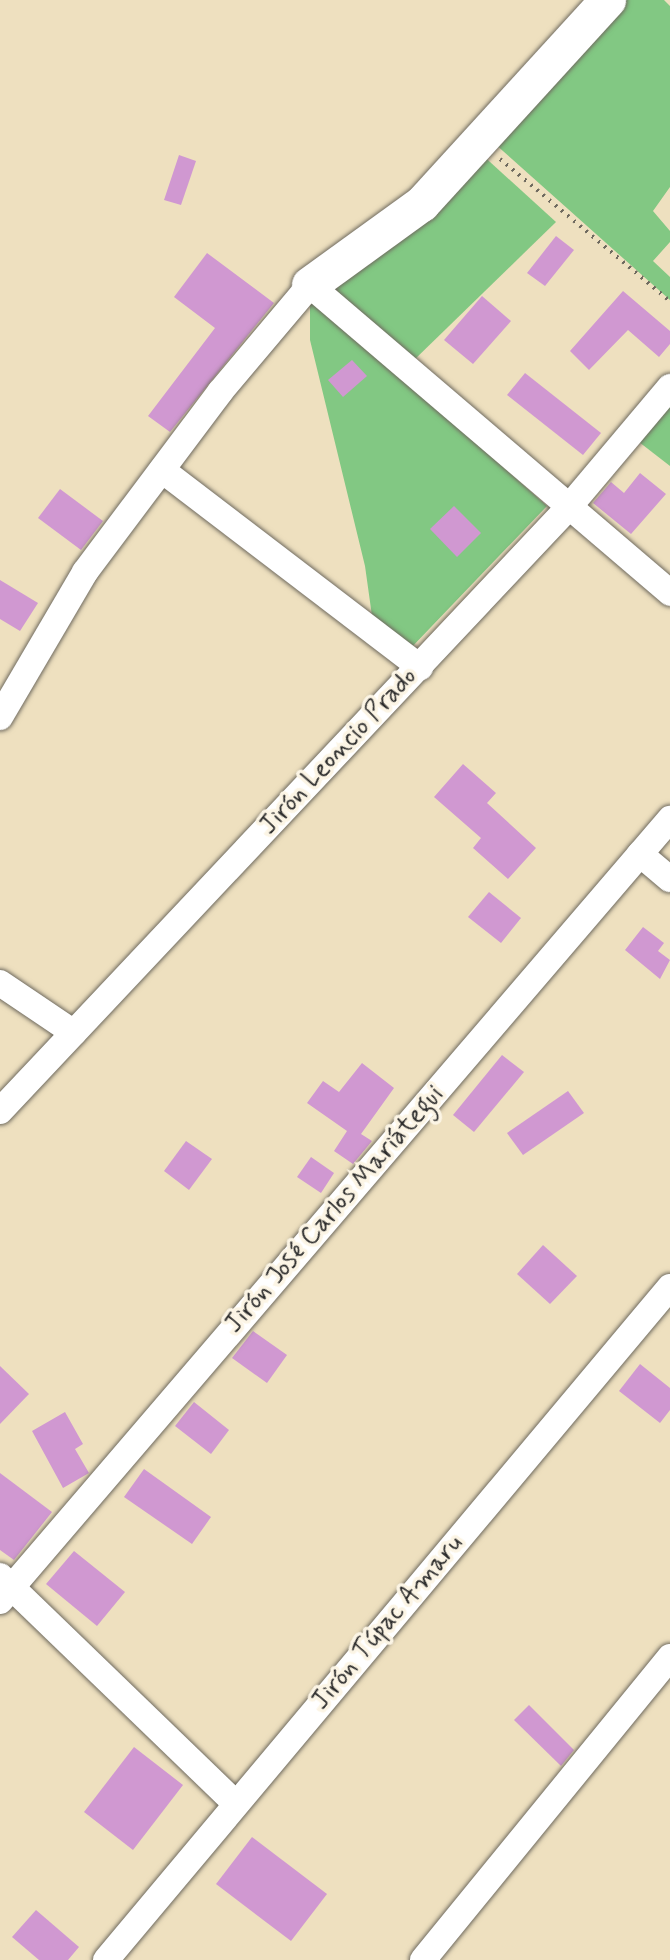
<!DOCTYPE html>
<html>
<head>
<meta charset="utf-8">
<style>
  body { margin:0 }
  #map { position:relative; width:670px; height:1960px; overflow:hidden; background:#eee0bf; font-family:Mynerve,sans-serif }
  div>[style] { position:absolute }
  [style*='--x'] { left:calc(var(--x)*1px); top:calc(var(--y)*1px); width:calc(var(--w)*1px); rotate:calc(var(--a)*1deg) }
  .green>* { inset:0; background:#82c883 }
  .building>* { inset:0; background:#d098d1 }
  .path>* { height:4px; margin-top:-2px; transform-origin:0; background:repeating-linear-gradient(90deg,#6f6a5f 0 2px,transparent 0 8px) }
  .roads { filter:drop-shadow(0 0 2px #6f6a5f) drop-shadow(0 0 2px #6f6a5f) }
  .street>* { height:26px; margin:-13px; padding:0 13px; transform-origin:13px; border-radius:13px; background:#fff }
  .secondary>* { height:36px; margin:-18px; padding:0 18px; transform-origin:18px; border-radius:18px; background:#fff }
  span { translate:-50% -50%; white-space:nowrap; text-align:center; line-height:1.15; -webkit-text-stroke:7px #fcf5e5; paint-order:stroke }
  .street-label { font-size:26px; color:#2b2b2b }
</style>
</head>
<body>
<div id="map">
  <div class="green">
    <div style="clip-path:polygon(623px 0,664px 0,670px 6px,670px 187px,653px 211px,670px 231px,670px 242px,653px 261px,670px 277px,670px 300px,494px 143px)"></div>
    <div style="clip-path:polygon(478px 151px,556px 222px,412px 362px,322px 285px)"></div>
    <div style="clip-path:polygon(310px 297px,547px 506px,409px 650px,372px 616px,365px 566px,310px 340px)"></div>
    <div style="clip-path:polygon(670px 405px,670px 466px,639px 442px)"></div>
  </div>
  <div class="building">
    <div style="clip-path:polygon(179px 155px,196px 161px,181px 205px,164px 200px)"></div>
    <div style="clip-path:polygon(556px 236px,574px 250px,545px 286px,527px 273px)"></div>
    <div style="clip-path:polygon(207px 253px,274px 303px,170px 432px,148px 416px,215px 328px,174px 297px)"></div>
    <div style="clip-path:polygon(623px 291px,670px 331px,670px 344px,659px 357px,628px 330px,589px 370px,570px 351px)"></div>
    <div style="clip-path:polygon(482px 296px,511px 321px,473px 364px,444px 340px)"></div>
    <div style="clip-path:polygon(352px 360px,367px 376px,343px 397px,328px 380px)"></div>
    <div style="clip-path:polygon(525px 373px,601px 433px,583px 455px,507px 395px)"></div>
    <div style="clip-path:polygon(640px 473px,666px 494px,631px 534px,593px 503px,611px 482px,624px 493px)"></div>
    <div style="clip-path:polygon(60px 489px,103px 521px,81px 550px,38px 518px)"></div>
    <div style="clip-path:polygon(454px 506px,481px 533px,457px 557px,430px 529px)"></div>
    <div style="clip-path:polygon(0 580px,38px 603px,20px 631px,0 619px)"></div>
    <div style="clip-path:polygon(463px 764px,496px 793px,487px 803px,536px 848px,508px 879px,473px 848px,481px 838px,434px 797px)"></div>
    <div style="clip-path:polygon(489px 892px,521px 918px,501px 943px,468px 917px)"></div>
    <div style="clip-path:polygon(643px 927px,664px 943px,658px 951px,670px 960px,660px 979px,625px 950px)"></div>
    <div style="clip-path:polygon(502px 1055px,524px 1072px,474px 1132px,453px 1115px)"></div>
    <div style="clip-path:polygon(362px 1063px,394px 1088px,361px 1134px,372px 1141px,353px 1164px,334px 1151px,347px 1131px,307px 1103px,323px 1081px,339px 1092px)"></div>
    <div style="clip-path:polygon(568px 1091px,584px 1113px,523px 1155px,507px 1133px)"></div>
    <div style="clip-path:polygon(186px 1141px,212px 1159px,189px 1190px,164px 1171px)"></div>
    <div style="clip-path:polygon(311px 1157px,334px 1173px,321px 1193px,297px 1177px)"></div>
    <div style="clip-path:polygon(543px 1245px,577px 1276px,550px 1304px,517px 1274px)"></div>
    <div style="clip-path:polygon(253px 1331px,287px 1355px,267px 1383px,232px 1358px)"></div>
    <div style="clip-path:polygon(640px 1364px,670px 1388px,670px 1410px,660px 1423px,619px 1391px)"></div>
    <div style="clip-path:polygon(0 1366px,29px 1394px,0 1424px)"></div>
    <div style="clip-path:polygon(194px 1402px,229px 1430px,211px 1454px,175px 1426px)"></div>
    <div style="clip-path:polygon(65px 1412px,83px 1444px,75px 1449px,89px 1473px,63px 1488px,32px 1431px)"></div>
    <div style="clip-path:polygon(144px 1469px,211px 1517px,192px 1544px,124px 1497px)"></div>
    <div style="clip-path:polygon(0 1473px,52px 1512px,14px 1560px,0 1550px)"></div>
    <div style="clip-path:polygon(74px 1551px,125px 1592px,97px 1626px,46px 1584px)"></div>
    <div style="clip-path:polygon(529px 1705px,574px 1750px,561px 1766px,514px 1720px)"></div>
    <div style="clip-path:polygon(134px 1747px,183px 1785px,133px 1850px,84px 1812px)"></div>
    <div style="clip-path:polygon(252px 1837px,327px 1894px,291px 1941px,216px 1884px)"></div>
    <div style="clip-path:polygon(36px 1910px,79px 1947px,68px 1960px,39px 1960px,12px 1937px)"></div>
  </div>
  <div class="path">
    <div style="--x:500;--y:159;--w:222;--a:39.9"></div>
  </div>
  <div class="roads">
    <div class="street">
      <div style="--x:310;--y:285;--w:474;--a:40.5"></div>
      <div style="--x:162;--y:470;--w:325;--a:37.4"></div>
      <div style="--x:0;--y:717;--w:168;--a:-59.6"></div>
      <div style="--x:85;--y:572;--w:225;--a:-53.1"></div>
      <div style="--x:220;--y:392;--w:140;--a:-49.9"></div>
      <div style="--x:310;--y:285;--w:19;--a:-36"></div>
      <div style="--x:640;--y:854;--w:39;--a:40"></div>
      <div style="--x:0;--y:983;--w:89;--a:34"></div>
      <div style="--x:0;--y:1111;--w:830;--a:-46.71"></div>
      <div style="--x:569;--y:507;--w:157;--a:-49.9"></div>
      <div style="--x:0;--y:1576;--w:328;--a:44"></div>
      <div style="--x:0;--y:1601;--w:1030;--a:-49.41"></div>
      <div style="--x:106;--y:1960;--w:878;--a:-50.04"></div>
      <div style="--x:423;--y:1960;--w:391;--a:-50.8"></div>
    </div>
    <div class="secondary">
      <div style="--x:310;--y:285;--w:138;--a:-35.9"></div>
      <div style="--x:422;--y:204;--w:276;--a:-47.6"></div>
    </div>
  </div>
  <div class="street-label">
    <span style="left:339px;top:752px;rotate:-47deg">Jirón Leoncio Prado</span>
    <span style="left:335px;top:1210px;rotate:-49deg">Jirón José Carlos Mariátegui</span>
    <span style="left:388px;top:1623px;rotate:-50deg">Jirón Túpac Amaru</span>
  </div>
</div>
</body>
</html>
